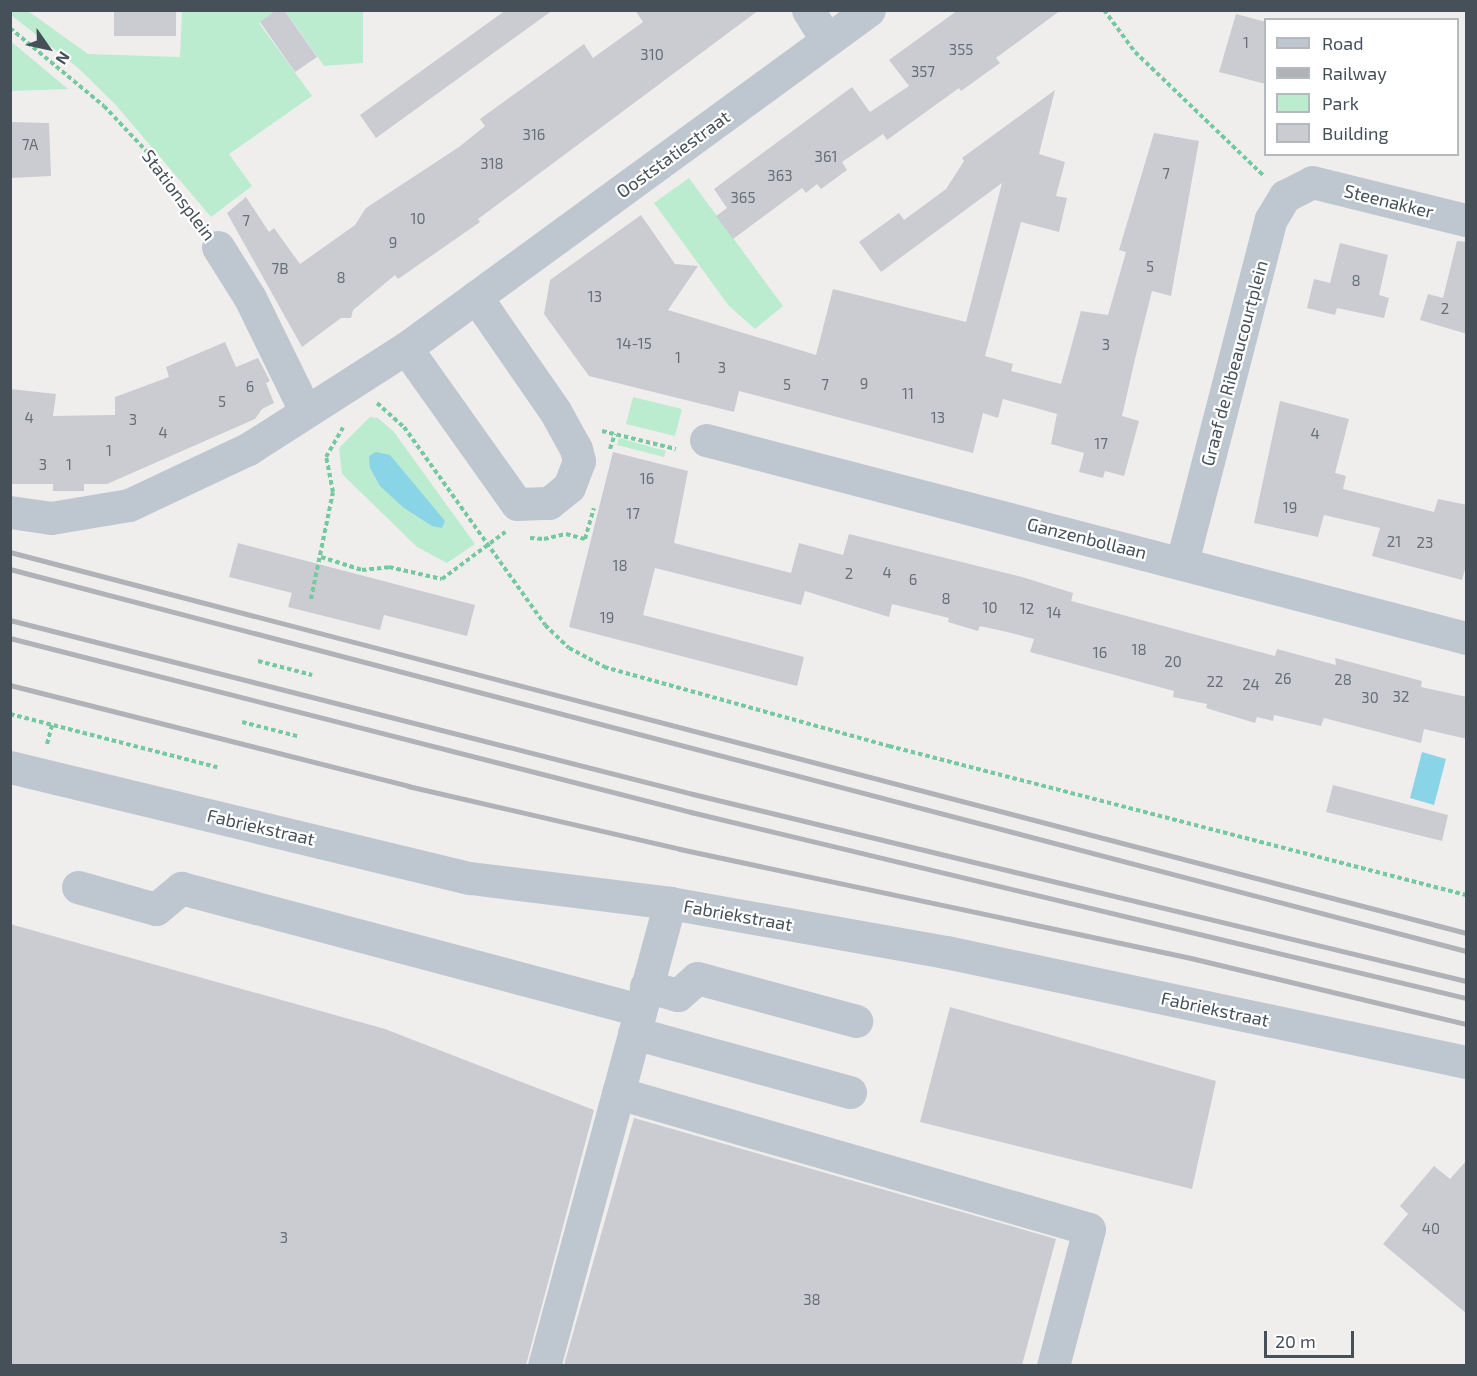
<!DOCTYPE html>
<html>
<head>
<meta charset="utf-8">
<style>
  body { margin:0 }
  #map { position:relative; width:1477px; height:1376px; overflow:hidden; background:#f0eded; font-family:"Exo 2",sans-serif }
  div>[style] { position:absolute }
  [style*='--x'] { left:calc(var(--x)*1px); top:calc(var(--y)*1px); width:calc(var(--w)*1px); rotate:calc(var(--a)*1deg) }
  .green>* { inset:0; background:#bceccf }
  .water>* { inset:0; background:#8ad4e8 }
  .building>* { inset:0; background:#caccd2 }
  .path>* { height:4px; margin-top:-2px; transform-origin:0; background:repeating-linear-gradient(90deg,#75c9a0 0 4.5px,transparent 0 7.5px) }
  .minor>* { height:33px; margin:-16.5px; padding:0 16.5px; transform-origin:16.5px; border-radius:16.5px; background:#bec7cf }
  .rail>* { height:4.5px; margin:-2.25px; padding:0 2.25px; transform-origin:2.25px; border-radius:2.25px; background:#afb2b7 }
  span { translate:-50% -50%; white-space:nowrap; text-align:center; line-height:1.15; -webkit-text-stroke:4.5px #fff; paint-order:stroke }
  .number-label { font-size:15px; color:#676f77 }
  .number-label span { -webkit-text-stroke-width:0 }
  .street-label { font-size:18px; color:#465059 }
  .frame { position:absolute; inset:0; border:12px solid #465059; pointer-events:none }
  .legend { position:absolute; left:1264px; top:18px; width:195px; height:138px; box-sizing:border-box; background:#fff; border:2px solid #b5b9bd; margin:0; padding:8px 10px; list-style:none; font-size:18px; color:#465059 }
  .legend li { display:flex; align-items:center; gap:12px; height:30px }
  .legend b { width:30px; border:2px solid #b5b9bd }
  .north { position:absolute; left:18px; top:18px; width:60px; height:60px; -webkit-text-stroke:4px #fff; paint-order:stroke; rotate:124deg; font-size:16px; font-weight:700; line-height:24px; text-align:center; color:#465059 }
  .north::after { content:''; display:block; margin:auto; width:21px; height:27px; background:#465059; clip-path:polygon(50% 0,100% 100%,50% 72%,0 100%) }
  .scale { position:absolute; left:1264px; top:1331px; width:90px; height:27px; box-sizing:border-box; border:3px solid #465059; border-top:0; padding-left:8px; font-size:18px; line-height:21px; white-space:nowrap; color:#465059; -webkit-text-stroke:4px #fff; paint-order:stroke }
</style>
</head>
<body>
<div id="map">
  <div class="green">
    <div style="clip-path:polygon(10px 11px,28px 11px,88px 54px,180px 57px,182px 11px,275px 11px,259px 23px,312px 96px,229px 154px,252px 186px,211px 217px,115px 104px,77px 67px,11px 15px)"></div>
    <div style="clip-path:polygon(285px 11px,363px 11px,363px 63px,324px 66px)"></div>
    <div style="clip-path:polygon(10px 42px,14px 44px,68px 89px,11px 91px)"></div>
    <div style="clip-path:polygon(689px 178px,783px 306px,755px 329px,729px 306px,654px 203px)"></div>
    <div style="clip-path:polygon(633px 397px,682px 409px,675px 436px,626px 424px)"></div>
    <div style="clip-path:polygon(370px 417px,378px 418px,394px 432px,475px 544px,447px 563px,417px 547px,342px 474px,339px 448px)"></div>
    <div style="clip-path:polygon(619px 438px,666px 451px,664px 457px,617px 445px)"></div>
  </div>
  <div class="water">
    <div style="clip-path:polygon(376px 452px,390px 455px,445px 521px,442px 528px,432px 526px,404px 508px,380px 486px,370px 468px,369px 456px)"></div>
    <div style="clip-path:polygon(1422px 752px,1446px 759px,1434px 805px,1410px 798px)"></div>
  </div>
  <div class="building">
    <div style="clip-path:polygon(114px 10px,176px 10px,176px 36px,114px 36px)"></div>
    <div style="clip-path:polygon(276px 10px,284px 10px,317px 57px,295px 72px,260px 22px)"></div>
    <div style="clip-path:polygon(506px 10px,553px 10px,376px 138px,360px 115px)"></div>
    <div style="clip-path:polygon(635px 10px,759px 10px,478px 219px,480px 222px,398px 279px,395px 275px,353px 310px,351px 318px,341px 318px,302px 347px,227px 213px,246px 197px,269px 232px,274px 228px,300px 264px,355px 225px,366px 208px,459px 147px,485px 126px,480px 119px,584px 44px,593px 58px,643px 22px)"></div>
    <div style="clip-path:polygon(958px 10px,1061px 10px,996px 58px,1000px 63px,961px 91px,959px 88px,887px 140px,883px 134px,842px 162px,847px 170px,821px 189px,817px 184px,806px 193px,802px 188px,733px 239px,716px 216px,727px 208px,714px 189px,852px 87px,870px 112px,909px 86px,889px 60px)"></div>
    <div style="clip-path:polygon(1236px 14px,1266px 22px,1266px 84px,1219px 72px)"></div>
    <div style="clip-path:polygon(1055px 90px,1039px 154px,1065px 162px,1056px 196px,1067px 198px,1059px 232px,1021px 222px,985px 356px,1013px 364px,1011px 371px,1061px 384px,1081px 311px,1108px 315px,1126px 252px,1119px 250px,1154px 133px,1199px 141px,1171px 296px,1152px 291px,1135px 359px,1122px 416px,1139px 421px,1124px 476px,1105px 471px,1103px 478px,1079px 472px,1084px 453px,1051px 444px,1057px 414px,1003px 399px,998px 418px,983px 413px,973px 453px,739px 391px,734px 412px,589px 376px,544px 314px,550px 280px,641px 215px,675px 264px,698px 266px,668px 310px,816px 355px,833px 289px,966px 322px,1002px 183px,881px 272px,859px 242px,899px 213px,904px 220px,946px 189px,964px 161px,962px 158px)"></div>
    <div style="clip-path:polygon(12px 122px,49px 123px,51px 176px,10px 178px)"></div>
    <div style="clip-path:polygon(1457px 241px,1467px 242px,1467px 334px,1420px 320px,1428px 294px,1443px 298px)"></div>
    <div style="clip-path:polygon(1340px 243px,1388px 255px,1379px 295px,1389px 298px,1384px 318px,1337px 308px,1335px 315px,1307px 308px,1314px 279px,1330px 283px)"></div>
    <div style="clip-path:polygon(225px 342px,236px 367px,258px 358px,270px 381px,266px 383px,274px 403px,262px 409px,255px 419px,107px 484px,84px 484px,84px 491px,53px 491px,53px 484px,10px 484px,10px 389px,56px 394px,53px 416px,115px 415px,115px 397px,169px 377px,166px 367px)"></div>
    <div style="clip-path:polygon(1280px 401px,1349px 419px,1335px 473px,1346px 476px,1343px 489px,1434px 512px,1438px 499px,1467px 505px,1467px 562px,1462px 580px,1372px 556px,1380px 528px,1324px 515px,1318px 537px,1254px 523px)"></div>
    <div style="clip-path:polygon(613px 452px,688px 471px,674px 543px,791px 573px,799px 543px,843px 555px,849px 534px,1022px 577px,1073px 593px,1071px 601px,1275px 656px,1277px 649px,1336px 665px,1335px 658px,1422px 681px,1421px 687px,1467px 697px,1467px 739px,1424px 729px,1421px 743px,1324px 718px,1321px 726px,1274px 715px,1273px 721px,1257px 717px,1255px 723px,1206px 708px,1207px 704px,1173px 697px,1174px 691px,1030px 652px,1034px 639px,1007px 632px,980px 626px,978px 631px,948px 622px,949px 618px,892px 604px,889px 617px,805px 591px,801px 605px,655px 568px,643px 615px,804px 657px,797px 686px,569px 627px)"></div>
    <div style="clip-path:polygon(238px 543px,475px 605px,467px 636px,384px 615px,380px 630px,288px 607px,292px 593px,229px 577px)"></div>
    <div style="clip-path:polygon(1333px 785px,1448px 815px,1442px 841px,1326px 812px)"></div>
    <div style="clip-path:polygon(10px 924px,385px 1029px,594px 1110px,526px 1365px,10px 1365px)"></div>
    <div style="clip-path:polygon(950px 1007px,1216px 1081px,1192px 1189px,920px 1122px)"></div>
    <div style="clip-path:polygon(634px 1118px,1056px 1239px,1022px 1365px,564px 1365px)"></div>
    <div style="clip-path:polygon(1467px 1160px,1467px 1314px,1383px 1244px,1408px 1214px,1400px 1206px,1434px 1166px,1450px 1179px)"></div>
  </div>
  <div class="path">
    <div style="--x:1104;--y:10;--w:52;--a:53.6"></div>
    <div style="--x:1135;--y:52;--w:178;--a:43.9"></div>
    <div style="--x:10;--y:28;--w:122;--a:39.7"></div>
    <div style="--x:104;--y:106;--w:67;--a:46.8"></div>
    <div style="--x:150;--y:155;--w:83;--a:52.9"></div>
    <div style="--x:377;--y:403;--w:36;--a:42"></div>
    <div style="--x:404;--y:427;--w:243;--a:54.5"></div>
    <div style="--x:545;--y:625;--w:33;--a:44"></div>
    <div style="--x:569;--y:648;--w:40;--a:28"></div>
    <div style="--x:604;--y:667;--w:296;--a:15.5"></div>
    <div style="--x:889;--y:746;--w:596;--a:14.48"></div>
    <div style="--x:602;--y:431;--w:76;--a:13.7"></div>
    <div style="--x:610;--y:449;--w:16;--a:-72"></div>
    <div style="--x:530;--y:538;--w:14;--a:4"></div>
    <div style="--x:544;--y:539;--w:23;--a:-13"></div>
    <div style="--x:566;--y:534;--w:20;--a:15"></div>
    <div style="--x:585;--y:539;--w:32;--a:-74"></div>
    <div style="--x:321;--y:557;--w:43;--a:17.6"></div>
    <div style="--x:362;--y:570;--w:27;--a:-6"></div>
    <div style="--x:389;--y:567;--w:54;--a:12.8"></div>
    <div style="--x:442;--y:579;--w:79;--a:-36.7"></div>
    <div style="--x:311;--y:599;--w:109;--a:-78.4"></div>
    <div style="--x:333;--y:492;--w:36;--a:-101"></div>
    <div style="--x:326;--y:457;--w:34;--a:-60"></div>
    <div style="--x:258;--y:661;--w:56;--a:14.5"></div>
    <div style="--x:10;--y:714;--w:214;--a:14.4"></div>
    <div style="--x:242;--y:722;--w:57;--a:14.3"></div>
    <div style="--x:47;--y:744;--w:20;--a:-75"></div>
  </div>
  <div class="minor">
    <div style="--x:808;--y:10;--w:36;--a:58"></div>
    <div style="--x:218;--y:247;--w:60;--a:57.9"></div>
    <div style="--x:250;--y:298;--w:114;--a:63.9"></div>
    <div style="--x:406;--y:348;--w:191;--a:54.6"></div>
    <div style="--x:517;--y:504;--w:32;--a:-2"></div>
    <div style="--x:549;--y:503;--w:26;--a:-39"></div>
    <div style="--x:569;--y:487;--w:28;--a:-69"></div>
    <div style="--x:579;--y:461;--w:12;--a:-104"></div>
    <div style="--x:576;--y:449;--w:43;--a:-118.9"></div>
    <div style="--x:555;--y:411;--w:139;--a:-124.7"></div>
    <div style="--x:706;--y:440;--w:785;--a:14.6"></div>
    <div style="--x:10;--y:512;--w:41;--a:8.3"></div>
    <div style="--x:51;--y:518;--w:79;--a:-9.5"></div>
    <div style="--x:129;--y:505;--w:132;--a:-25.2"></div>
    <div style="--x:248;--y:449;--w:188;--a:-32.6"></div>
    <div style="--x:406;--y:348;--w:573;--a:-36.13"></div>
    <div style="--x:1182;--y:562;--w:354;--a:-75.5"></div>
    <div style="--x:1271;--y:219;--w:27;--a:-59"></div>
    <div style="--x:1285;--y:196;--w:30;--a:-27"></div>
    <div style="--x:1312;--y:182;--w:159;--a:13.9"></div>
    <div style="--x:10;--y:767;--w:473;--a:13.6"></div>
    <div style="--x:470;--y:878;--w:202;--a:7.1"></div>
    <div style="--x:670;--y:903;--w:280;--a:10.1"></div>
    <div style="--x:946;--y:952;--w:532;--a:11.94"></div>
    <div style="--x:78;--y:887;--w:81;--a:15.8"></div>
    <div style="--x:156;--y:909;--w:33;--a:-40"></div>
    <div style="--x:181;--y:888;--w:475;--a:14.9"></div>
    <div style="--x:646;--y:986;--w:33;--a:16"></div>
    <div style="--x:678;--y:995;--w:25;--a:-42"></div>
    <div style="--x:697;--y:978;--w:165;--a:15.1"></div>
    <div style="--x:634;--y:1033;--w:224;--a:15.3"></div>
    <div style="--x:618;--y:1093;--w:490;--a:16.1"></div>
    <div style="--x:1089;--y:1229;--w:142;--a:104.7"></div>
    <div style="--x:544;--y:1366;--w:480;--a:-74.8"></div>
  </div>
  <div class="rail">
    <div style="--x:10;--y:552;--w:1505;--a:14.66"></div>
    <div style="--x:10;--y:569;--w:1505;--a:14.7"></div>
    <div style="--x:10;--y:620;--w:705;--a:14.29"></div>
    <div style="--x:693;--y:794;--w:795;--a:13.6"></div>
    <div style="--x:10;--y:638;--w:703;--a:14.33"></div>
    <div style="--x:691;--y:812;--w:797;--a:13.5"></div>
    <div style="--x:10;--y:685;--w:411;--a:14.2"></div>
    <div style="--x:408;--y:786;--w:279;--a:13"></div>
    <div style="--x:680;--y:849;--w:522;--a:12.04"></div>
    <div style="--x:1191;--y:958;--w:283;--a:13.5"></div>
  </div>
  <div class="number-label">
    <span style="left:1246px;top:43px">1</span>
    <span style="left:961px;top:50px">355</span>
    <span style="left:652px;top:55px">310</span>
    <span style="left:923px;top:72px">357</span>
    <span style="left:534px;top:135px">316</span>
    <span style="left:30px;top:145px">7A</span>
    <span style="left:826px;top:157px">361</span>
    <span style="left:492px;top:164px">318</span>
    <span style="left:1166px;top:174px">7</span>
    <span style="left:780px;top:176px">363</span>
    <span style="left:743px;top:198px">365</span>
    <span style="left:418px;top:219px">10</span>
    <span style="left:246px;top:221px">7</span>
    <span style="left:393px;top:243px">9</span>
    <span style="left:1150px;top:267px">5</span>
    <span style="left:280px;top:269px">7B</span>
    <span style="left:341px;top:278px">8</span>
    <span style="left:1356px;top:281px">8</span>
    <span style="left:595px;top:297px">13</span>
    <span style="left:1445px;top:309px">2</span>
    <span style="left:634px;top:344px">14-15</span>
    <span style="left:1106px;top:345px">3</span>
    <span style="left:678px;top:358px">1</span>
    <span style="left:722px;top:368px">3</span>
    <span style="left:864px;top:384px">9</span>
    <span style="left:787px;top:385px">5</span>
    <span style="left:825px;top:385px">7</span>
    <span style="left:250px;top:387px">6</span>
    <span style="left:908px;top:394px">11</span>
    <span style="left:222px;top:402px">5</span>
    <span style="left:29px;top:418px">4</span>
    <span style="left:938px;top:418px">13</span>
    <span style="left:133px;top:420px">3</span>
    <span style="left:163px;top:433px">4</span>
    <span style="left:1315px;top:434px">4</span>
    <span style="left:1101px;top:444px">17</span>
    <span style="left:109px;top:451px">1</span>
    <span style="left:43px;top:465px">3</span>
    <span style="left:69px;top:465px">1</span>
    <span style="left:647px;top:479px">16</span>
    <span style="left:1290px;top:508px">19</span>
    <span style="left:633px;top:514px">17</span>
    <span style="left:1394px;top:542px">21</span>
    <span style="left:1425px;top:543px">23</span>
    <span style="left:620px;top:566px">18</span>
    <span style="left:887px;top:573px">4</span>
    <span style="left:849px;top:574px">2</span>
    <span style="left:913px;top:580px">6</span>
    <span style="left:946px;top:599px">8</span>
    <span style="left:990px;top:608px">10</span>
    <span style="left:1027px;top:609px">12</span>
    <span style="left:1054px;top:613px">14</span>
    <span style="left:607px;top:618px">19</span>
    <span style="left:1139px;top:650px">18</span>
    <span style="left:1100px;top:653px">16</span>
    <span style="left:1173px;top:662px">20</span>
    <span style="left:1283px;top:679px">26</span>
    <span style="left:1343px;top:680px">28</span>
    <span style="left:1215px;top:682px">22</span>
    <span style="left:1251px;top:685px">24</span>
    <span style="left:1401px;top:697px">32</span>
    <span style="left:1370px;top:698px">30</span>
    <span style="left:1431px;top:1229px">40</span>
    <span style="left:284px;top:1238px">3</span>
    <span style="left:812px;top:1300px">38</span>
  </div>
  <div class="street-label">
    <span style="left:673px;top:154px;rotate:-36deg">Ooststatiestraat</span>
    <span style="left:179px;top:195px;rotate:53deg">Stationsplein</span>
    <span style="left:1389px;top:201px;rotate:14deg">Steenakker</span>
    <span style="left:1234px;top:363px;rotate:-75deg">Graaf de Ribeaucourtplein</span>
    <span style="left:1087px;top:538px;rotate:14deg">Ganzenbollaan</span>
    <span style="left:261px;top:827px;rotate:13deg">Fabriekstraat</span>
    <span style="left:738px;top:915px;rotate:10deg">Fabriekstraat</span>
    <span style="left:1215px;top:1009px;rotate:12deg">Fabriekstraat</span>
  </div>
  <div class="frame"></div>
  <ul class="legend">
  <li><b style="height:8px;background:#bec7cf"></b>Road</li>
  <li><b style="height:8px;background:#afb2b7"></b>Railway</li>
  <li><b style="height:16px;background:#bceccf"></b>Park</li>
  <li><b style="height:16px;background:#caccd2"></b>Building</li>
  </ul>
  <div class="north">N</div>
  <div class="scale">20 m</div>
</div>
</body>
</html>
